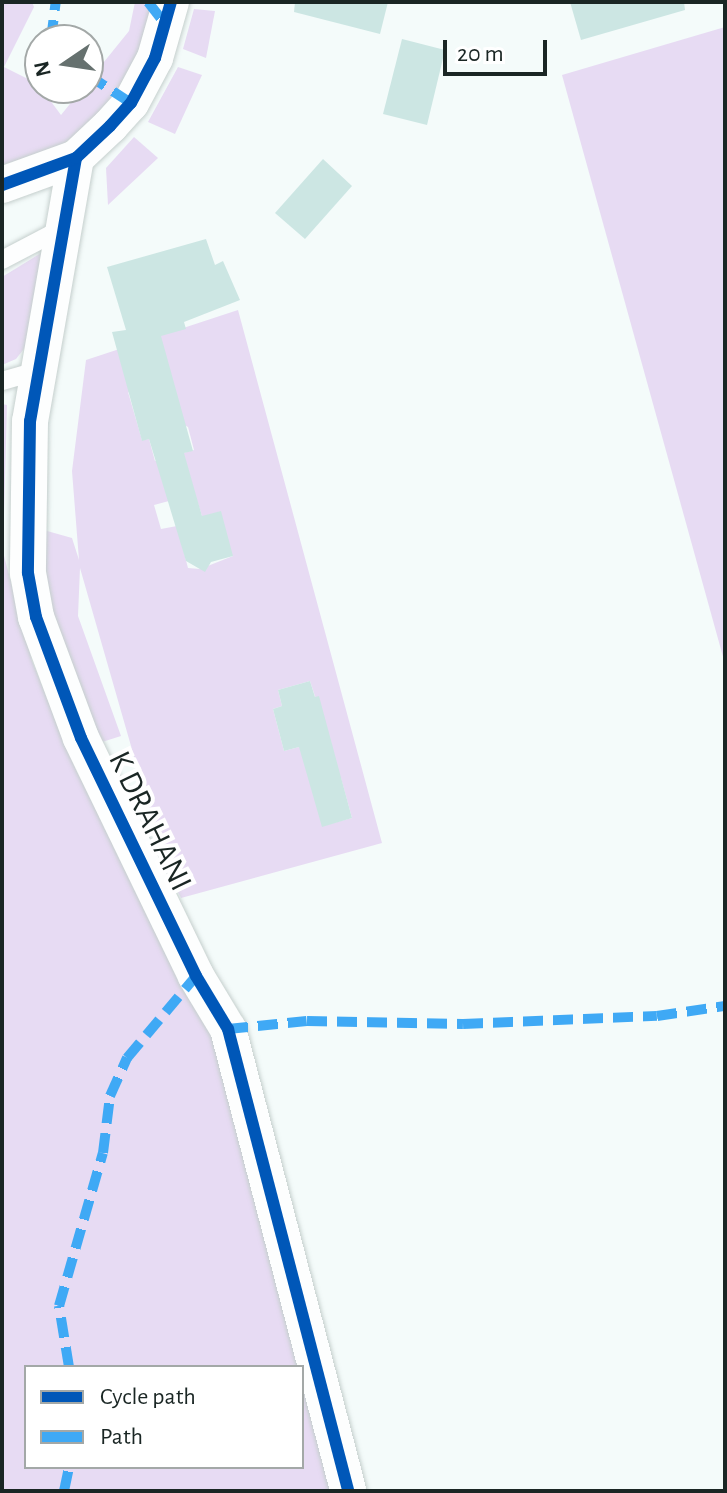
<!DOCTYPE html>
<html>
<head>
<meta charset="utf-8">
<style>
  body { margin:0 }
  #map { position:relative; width:727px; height:1493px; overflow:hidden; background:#f4fbfa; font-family:"Alegreya Sans",sans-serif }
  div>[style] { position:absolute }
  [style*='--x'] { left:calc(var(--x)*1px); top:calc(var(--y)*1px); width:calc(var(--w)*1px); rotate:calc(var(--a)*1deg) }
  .green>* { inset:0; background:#e7dbf3 }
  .building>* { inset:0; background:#cce6e3 }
  .roads { filter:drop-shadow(0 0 2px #c5cfcd) drop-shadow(0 0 2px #c5cfcd) }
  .service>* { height:18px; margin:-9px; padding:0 9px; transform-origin:9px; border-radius:9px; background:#fdfefe }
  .minor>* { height:36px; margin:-18px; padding:0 18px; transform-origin:18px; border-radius:18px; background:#fdfefe }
  .quiet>* { height:10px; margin-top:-5px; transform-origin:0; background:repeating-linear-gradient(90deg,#3fa9f5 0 20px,transparent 0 30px) }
  .cycleway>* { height:12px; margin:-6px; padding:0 6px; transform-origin:6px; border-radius:6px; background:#0057b8 }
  span { translate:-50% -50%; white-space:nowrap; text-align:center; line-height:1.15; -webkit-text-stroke:8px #fff; paint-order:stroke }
  .street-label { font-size:32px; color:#1a2624 }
  .frame { position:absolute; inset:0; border:4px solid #1a2624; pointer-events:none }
  .legend { position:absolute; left:24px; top:1365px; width:280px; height:104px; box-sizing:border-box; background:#fff; border:2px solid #a3a8a7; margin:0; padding:10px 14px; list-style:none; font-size:24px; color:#1a2624 }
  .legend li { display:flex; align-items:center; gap:16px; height:40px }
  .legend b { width:40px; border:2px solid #a3a8a7 }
  .north { position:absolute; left:24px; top:24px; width:80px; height:80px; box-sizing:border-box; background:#fff; border:2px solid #a3a8a7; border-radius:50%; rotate:257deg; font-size:22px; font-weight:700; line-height:32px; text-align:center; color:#1a2624 }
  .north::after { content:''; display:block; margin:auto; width:28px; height:36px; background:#66716f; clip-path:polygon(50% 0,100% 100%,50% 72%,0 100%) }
  .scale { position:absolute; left:443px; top:40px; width:104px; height:36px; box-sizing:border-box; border:4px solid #1a2624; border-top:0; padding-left:10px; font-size:24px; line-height:28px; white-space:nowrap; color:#1a2624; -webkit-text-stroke:6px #fff; paint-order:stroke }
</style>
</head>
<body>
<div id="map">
  <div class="green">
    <div style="clip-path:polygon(2px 2px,32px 2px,34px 7px,4px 67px,38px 84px,61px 115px,129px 31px,135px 2px,151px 2px,155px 7px,141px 51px,119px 94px,100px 116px,59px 147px,2px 165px)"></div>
    <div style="clip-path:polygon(194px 9px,215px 11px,206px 58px,183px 49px)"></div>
    <div style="clip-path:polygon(725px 27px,725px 664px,562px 75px)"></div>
    <div style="clip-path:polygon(178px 67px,202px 75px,175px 134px,148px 122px)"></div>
    <div style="clip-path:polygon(134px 137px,158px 158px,108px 205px,106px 168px)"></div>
    <div style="clip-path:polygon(46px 250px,30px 341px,16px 359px,2px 365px,2px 277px)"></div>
    <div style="clip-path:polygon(evenodd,238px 310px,382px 843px,181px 898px,166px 868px,80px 568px,78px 616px,121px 736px,99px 743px,42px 583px,40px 529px,72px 538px,79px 560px,72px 471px,86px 360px,238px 310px,128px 392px,188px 427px,194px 450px,155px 461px,149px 439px,142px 440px,128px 392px,238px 310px,195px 494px,202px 516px,233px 556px,200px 569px,188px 568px,177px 526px,161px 529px,154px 505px,195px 494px,238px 310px,310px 681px,329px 739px,284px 751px,273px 709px,282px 706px,278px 690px,310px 681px,238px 310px,341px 778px,352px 818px,322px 826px,341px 778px)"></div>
    <div style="clip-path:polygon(2px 404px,7px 405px,3px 552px,32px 661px,77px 772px,215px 1043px,300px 1367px,26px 1367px,26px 1467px,302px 1467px,302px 1374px,332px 1491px,2px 1491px)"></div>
  </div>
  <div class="building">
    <div style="clip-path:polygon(295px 2px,388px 2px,380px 34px,294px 12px)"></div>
    <div style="clip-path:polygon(570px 2px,684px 2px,685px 10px,581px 40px)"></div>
    <div style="clip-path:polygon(402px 39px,445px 50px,427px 125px,383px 114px)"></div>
    <div style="clip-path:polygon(323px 159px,352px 186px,305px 239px,275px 213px)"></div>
    <div style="clip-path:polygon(206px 239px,215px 265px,223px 261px,240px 300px,184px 322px,186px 329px,161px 336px,193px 451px,184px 453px,202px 516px,221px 511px,233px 556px,211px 562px,205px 572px,186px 561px,149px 439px,142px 441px,112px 332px,126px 330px,107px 267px)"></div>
    <div style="clip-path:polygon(310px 681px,315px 697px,319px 696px,352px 818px,322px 827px,299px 747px,284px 751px,273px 709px,282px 706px,278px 690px)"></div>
  </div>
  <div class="roads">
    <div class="service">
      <div style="--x:2;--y:260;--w:69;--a:-27.7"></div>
      <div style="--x:2;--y:381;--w:40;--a:-16"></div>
    </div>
    <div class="minor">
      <div style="--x:76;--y:158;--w:267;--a:99.9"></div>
      <div style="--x:30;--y:421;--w:152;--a:90.8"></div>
      <div style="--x:28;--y:573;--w:45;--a:79.7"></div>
      <div style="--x:36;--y:617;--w:129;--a:69.6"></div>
      <div style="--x:81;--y:738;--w:264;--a:64.2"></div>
      <div style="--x:196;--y:976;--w:62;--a:58.9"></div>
      <div style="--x:228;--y:1029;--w:477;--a:75.4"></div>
      <div style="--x:2;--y:185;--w:79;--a:-20"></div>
      <div style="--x:76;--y:158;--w:47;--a:-43.3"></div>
      <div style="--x:110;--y:126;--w:31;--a:-48"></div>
      <div style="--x:131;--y:103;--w:51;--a:-61.9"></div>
      <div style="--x:155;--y:58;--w:58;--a:-74.1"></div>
    </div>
  </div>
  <div class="quiet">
    <div style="--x:148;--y:2;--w:29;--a:52"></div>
    <div style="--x:51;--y:40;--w:38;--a:-83"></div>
    <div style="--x:88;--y:75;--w:51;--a:33.1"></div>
    <div style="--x:228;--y:1029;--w:79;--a:-5.8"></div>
    <div style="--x:307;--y:1021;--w:156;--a:1.1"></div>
    <div style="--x:463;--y:1024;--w:194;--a:-2.4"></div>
    <div style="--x:657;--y:1016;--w:69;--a:-8.4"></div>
    <div style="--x:69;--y:1367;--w:62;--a:-99.3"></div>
    <div style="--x:59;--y:1306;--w:159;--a:-74"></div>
    <div style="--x:103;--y:1153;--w:57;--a:-83"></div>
    <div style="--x:110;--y:1096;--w:42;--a:-65.9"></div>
    <div style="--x:127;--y:1058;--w:107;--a:-49.9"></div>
    <div style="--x:64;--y:1491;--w:25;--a:-78"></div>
  </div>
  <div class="cycleway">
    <div style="--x:76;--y:158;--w:267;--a:99.9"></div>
    <div style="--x:30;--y:421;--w:152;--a:90.8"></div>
    <div style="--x:28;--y:573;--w:45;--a:79.7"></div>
    <div style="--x:36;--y:617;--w:129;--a:69.6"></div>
    <div style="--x:81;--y:738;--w:264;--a:64.2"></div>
    <div style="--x:196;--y:976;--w:62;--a:58.9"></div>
    <div style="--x:228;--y:1029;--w:477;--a:75.4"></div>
    <div style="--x:2;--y:185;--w:79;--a:-20"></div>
    <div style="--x:76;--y:158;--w:47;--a:-43.3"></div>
    <div style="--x:110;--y:126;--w:31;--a:-48"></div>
    <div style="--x:131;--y:103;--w:51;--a:-61.9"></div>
    <div style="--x:155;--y:58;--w:58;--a:-74.1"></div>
  </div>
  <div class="street-label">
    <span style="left:150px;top:821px;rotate:64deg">K DRAHANI</span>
  </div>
  <div class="frame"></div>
  <ul class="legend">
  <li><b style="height:10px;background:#0057b8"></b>Cycle path</li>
  <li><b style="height:10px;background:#3fa9f5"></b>Path</li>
  </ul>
  <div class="north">N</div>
  <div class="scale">20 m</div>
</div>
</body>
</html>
